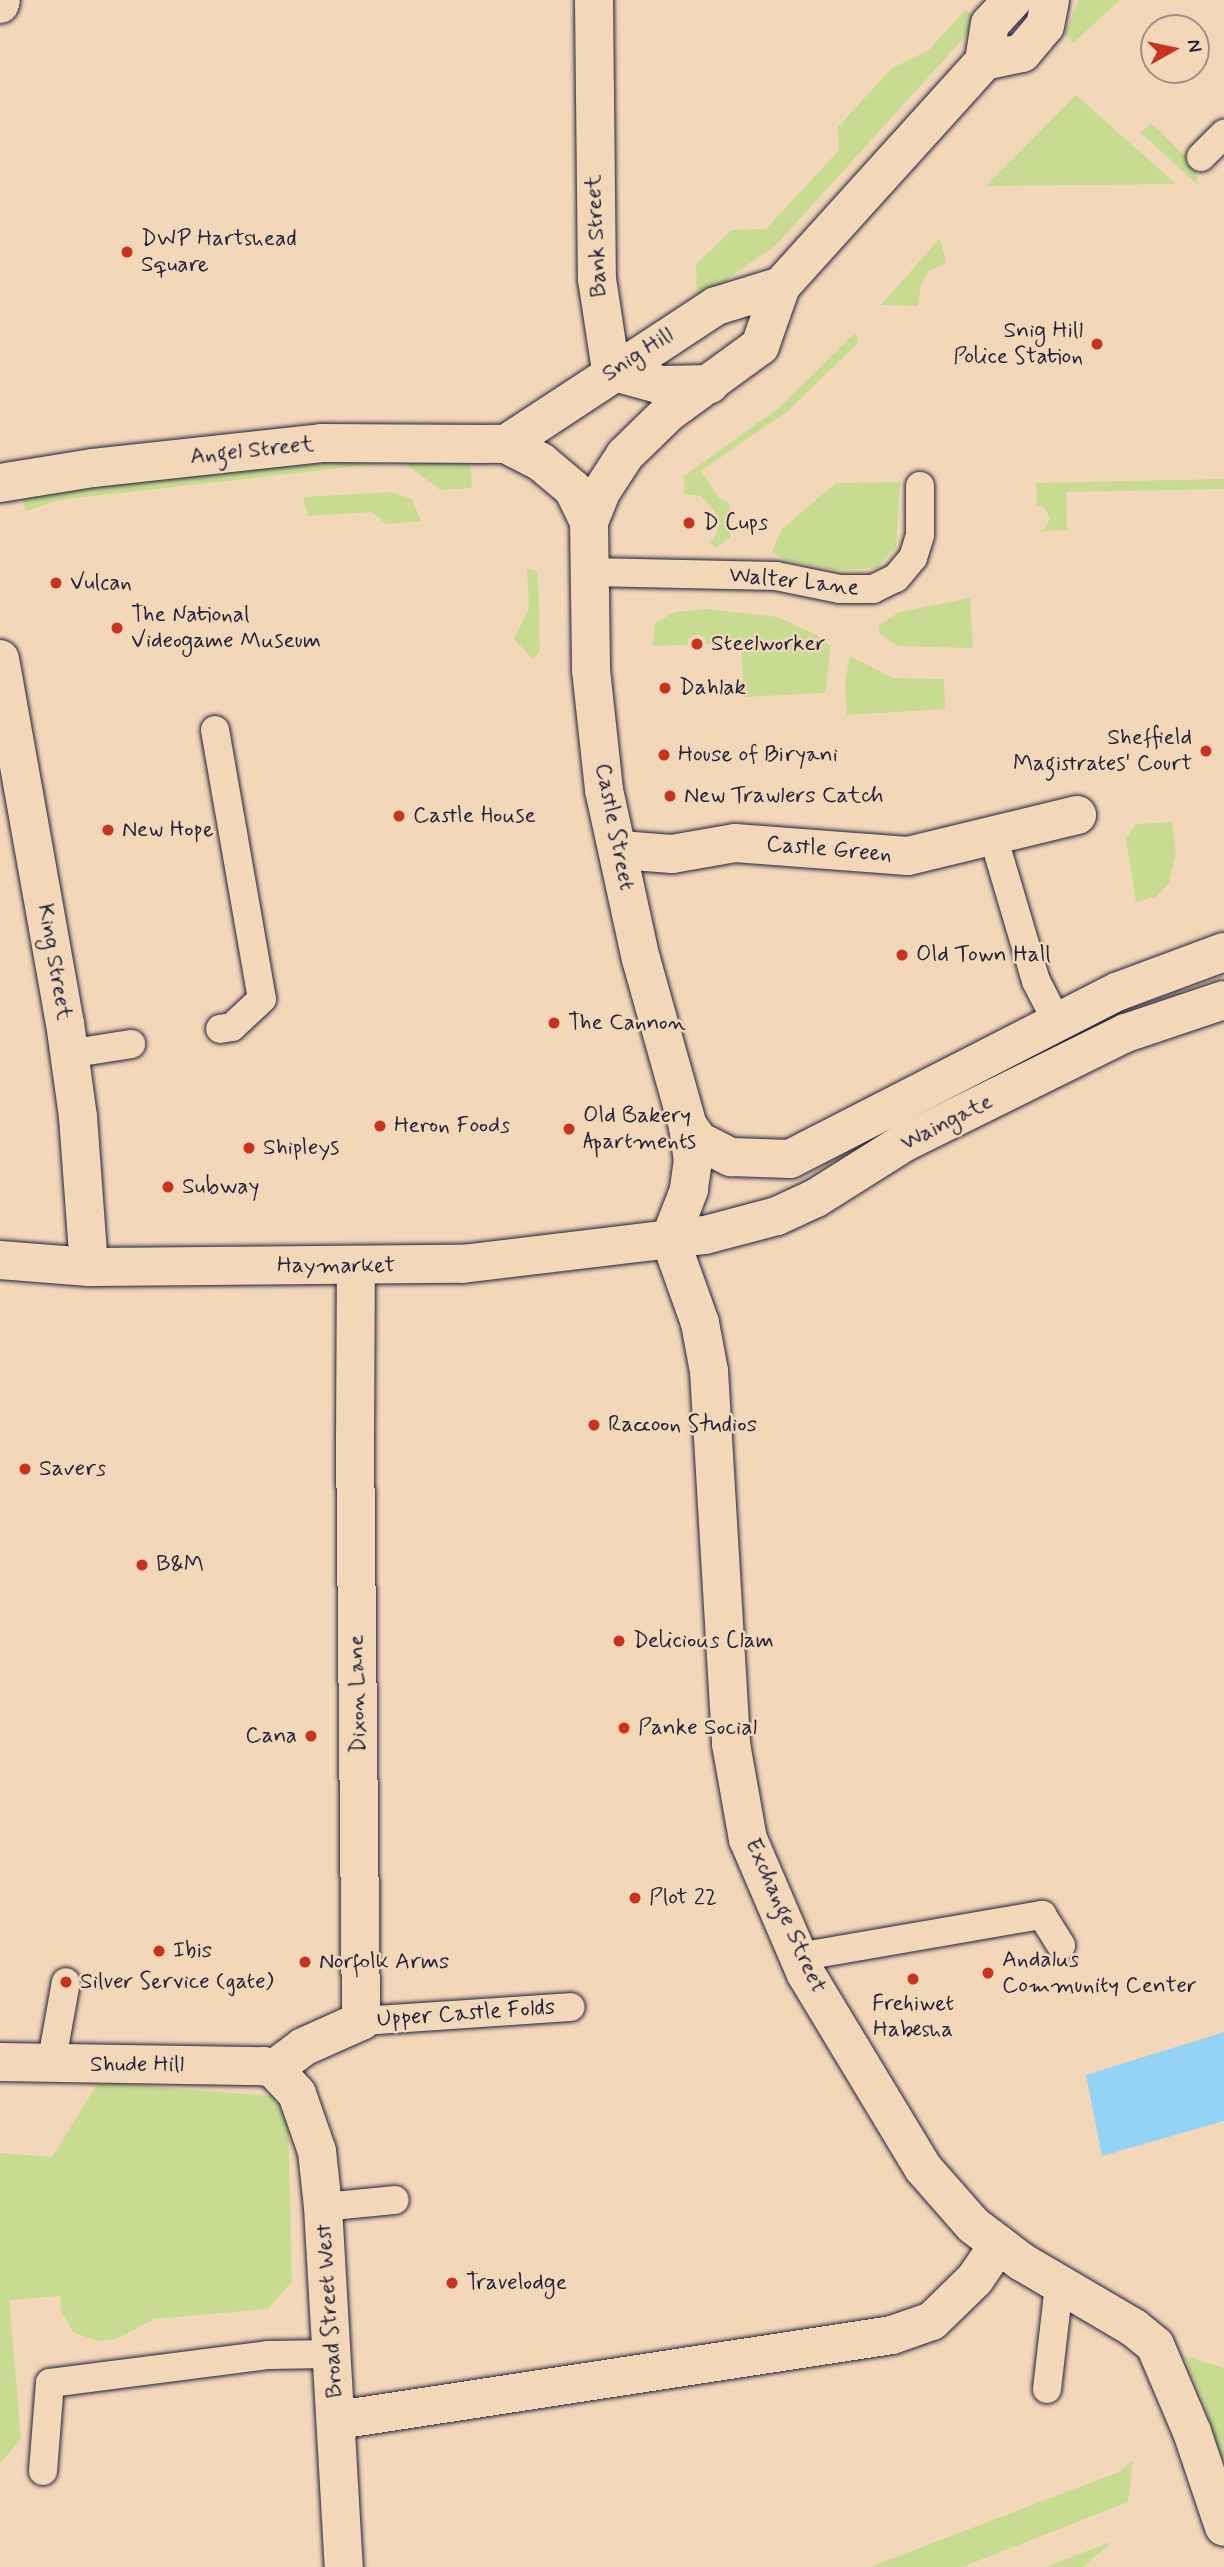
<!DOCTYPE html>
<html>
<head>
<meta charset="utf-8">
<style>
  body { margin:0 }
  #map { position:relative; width:1224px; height:2567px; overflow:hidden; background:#f2d7b9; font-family:Mynerve,sans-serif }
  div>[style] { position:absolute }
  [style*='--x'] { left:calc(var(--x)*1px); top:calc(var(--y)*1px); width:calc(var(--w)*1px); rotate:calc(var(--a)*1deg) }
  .green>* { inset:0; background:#c7dc91 }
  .water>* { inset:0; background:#95d3f6 }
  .roads { filter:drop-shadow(0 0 2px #22223b) drop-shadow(0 0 2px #22223b) }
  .service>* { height:28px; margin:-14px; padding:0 14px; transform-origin:14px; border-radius:14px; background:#f2d7b9 }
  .pedestrian>* { height:38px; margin:-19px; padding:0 19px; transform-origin:19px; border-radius:19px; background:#f2d7b9 }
  .minor>* { height:38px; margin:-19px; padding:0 19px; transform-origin:19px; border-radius:19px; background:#f2d7b9 }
  .dots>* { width:19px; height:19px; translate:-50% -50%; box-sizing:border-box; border:4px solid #f2d7b9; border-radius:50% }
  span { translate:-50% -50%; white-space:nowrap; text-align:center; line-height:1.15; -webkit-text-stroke:5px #f2d7b9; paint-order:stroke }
  .street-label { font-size:23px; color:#22223b }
  .poi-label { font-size:23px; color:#22223b }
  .left { translate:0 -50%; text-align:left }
  .right { translate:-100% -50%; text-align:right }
  .north { position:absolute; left:1140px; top:14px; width:70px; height:70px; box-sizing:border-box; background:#f2d7b9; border:2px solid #9f8f87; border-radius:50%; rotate:81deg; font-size:19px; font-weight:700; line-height:28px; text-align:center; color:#22223b }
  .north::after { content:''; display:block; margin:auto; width:24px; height:32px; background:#c8321e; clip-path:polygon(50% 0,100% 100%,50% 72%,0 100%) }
</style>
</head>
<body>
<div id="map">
  <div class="green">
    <div style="clip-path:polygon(1078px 0,1120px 0,1073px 43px,1065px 34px)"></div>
    <div style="clip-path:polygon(965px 10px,982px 18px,775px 246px,697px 300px,696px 264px,732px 230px,766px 229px,839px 150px,838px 127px,891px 69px,929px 50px)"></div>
    <div style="clip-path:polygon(1076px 95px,1176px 184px,986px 186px)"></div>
    <div style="clip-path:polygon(1151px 123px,1184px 155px,1192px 146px,1198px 185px,1141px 133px)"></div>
    <div style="clip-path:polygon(940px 238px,946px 263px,929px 271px,921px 283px,918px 306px,881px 305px)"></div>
    <div style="clip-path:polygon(856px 332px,858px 343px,789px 410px,701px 471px,719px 498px,729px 503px,730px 537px,716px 548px,710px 544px,717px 533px,718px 515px,701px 496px,684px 494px,684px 476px,780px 407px)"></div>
    <div style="clip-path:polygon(405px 450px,470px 461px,472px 488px,440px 490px,402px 461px,59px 500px,26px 511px,21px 495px)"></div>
    <div style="clip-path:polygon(1224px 479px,1224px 489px,1066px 492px,1067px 530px,1038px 531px,1046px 528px,1050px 518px,1044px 507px,1037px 505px,1036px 483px)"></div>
    <div style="clip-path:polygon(900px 482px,896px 547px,876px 568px,834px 570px,786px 560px,772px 552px,782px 529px,836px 483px)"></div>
    <div style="clip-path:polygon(390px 492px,412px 499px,421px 521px,386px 524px,372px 512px,308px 516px,303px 497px)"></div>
    <div style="clip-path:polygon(527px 568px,537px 571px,539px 602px,540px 652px,533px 659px,514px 639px,529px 609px)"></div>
    <div style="clip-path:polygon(970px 598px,973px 648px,897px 646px,879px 633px,879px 626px,899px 612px)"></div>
    <div style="clip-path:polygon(707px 609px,777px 617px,817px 635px,831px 646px,825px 693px,744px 697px,741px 643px,653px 646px,655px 623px,675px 612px)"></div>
    <div style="clip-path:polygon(850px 656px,893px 678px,944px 679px,945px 709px,847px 715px,845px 683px)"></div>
    <div style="clip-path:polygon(1172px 822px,1176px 853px,1169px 883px,1157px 896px,1136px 902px,1126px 839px,1136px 824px)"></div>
    <div style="clip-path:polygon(98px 2083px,272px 2096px,288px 2120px,292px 2281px,268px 2309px,154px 2319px,116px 2339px,97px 2341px,73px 2332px,61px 2310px,60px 2296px,9px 2300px,21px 2439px,0 2463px,0 2153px,52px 2157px)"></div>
    <div style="clip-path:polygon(1184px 2356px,1224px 2368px,1224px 2459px,1220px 2460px,1206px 2407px)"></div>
    <div style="clip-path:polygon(1133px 2460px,1128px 2502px,962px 2567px,870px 2567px,1119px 2472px)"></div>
    <div style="clip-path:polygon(1113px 2541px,1083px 2567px,1046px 2567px)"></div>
  </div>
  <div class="water">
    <div style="clip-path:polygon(1224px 2032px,1224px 2121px,1102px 2156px,1086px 2075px)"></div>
  </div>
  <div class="roads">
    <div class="service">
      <div style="--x:1201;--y:157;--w:33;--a:-45"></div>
      <div style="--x:590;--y:572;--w:186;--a:1.2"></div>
      <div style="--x:776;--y:576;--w:65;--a:11.5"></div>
      <div style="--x:840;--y:589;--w:33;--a:0"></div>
      <div style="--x:873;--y:589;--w:25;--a:-26"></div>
      <div style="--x:896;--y:578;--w:26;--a:-50"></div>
      <div style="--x:913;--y:558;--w:24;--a:-73"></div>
      <div style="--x:920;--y:535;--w:49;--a:-90"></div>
      <div style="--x:215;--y:730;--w:273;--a:80.1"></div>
      <div style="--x:262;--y:999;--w:41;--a:137"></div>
      <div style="--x:232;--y:1027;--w:12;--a:171"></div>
      <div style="--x:993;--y:836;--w:151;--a:73.5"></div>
      <div style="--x:1036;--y:981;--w:48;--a:62.9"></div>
      <div style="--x:68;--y:1054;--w:64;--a:-9"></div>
      <div style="--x:798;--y:1957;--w:248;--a:-9.8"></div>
      <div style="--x:1042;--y:1915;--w:36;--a:58"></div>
      <div style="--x:361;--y:2021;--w:210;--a:-3.8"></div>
      <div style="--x:51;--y:2065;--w:84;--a:-79.8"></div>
      <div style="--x:323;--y:2207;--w:72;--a:-5.6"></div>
      <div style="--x:1047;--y:2389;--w:105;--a:-83.4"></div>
      <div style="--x:43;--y:2471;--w:88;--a:-85.5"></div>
      <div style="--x:50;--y:2383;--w:221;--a:-7.3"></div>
      <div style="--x:269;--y:2355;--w:60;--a:-1"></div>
    </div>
    <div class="pedestrian">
      <div style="--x:0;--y:4;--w:4;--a:-76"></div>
      <div style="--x:0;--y:659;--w:370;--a:79.9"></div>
      <div style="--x:670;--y:1239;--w:89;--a:70.3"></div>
      <div style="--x:700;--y:1323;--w:49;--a:79.4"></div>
      <div style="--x:709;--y:1371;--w:374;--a:86.6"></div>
      <div style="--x:731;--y:1744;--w:97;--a:79.9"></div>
      <div style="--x:355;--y:1441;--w:175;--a:-89.7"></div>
      <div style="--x:338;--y:2420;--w:560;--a:-8.72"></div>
      <div style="--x:892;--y:2335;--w:42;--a:-19.3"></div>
      <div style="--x:932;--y:2321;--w:60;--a:-44.3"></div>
      <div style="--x:975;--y:2279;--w:42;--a:-55.6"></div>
    </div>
    <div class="minor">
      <div style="--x:594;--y:0;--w:279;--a:89.4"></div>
      <div style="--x:597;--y:279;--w:93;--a:81.3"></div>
      <div style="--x:984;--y:61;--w:37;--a:-81"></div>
      <div style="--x:990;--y:24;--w:33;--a:-47"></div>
      <div style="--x:611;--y:371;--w:53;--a:15.4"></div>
      <div style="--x:662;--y:385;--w:48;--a:-1.2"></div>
      <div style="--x:506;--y:444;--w:39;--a:27"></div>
      <div style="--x:541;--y:462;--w:42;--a:40.2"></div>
      <div style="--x:573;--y:489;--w:37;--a:64"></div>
      <div style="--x:589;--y:522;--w:148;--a:89.2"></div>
      <div style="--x:591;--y:670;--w:121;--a:83.8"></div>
      <div style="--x:604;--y:790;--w:173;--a:77.7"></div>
      <div style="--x:641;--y:959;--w:173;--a:74.3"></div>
      <div style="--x:688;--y:1126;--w:34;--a:82"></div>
      <div style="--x:693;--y:1160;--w:30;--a:98"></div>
      <div style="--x:689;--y:1190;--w:53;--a:111.2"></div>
      <div style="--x:506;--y:444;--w:251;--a:-33.3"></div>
      <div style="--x:716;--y:306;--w:68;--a:-17.1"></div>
      <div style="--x:0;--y:483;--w:94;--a:-9.2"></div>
      <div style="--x:93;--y:468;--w:230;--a:-6.2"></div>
      <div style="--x:322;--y:443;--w:184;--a:0.3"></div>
      <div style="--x:589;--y:522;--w:32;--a:-68"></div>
      <div style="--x:601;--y:492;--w:44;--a:-57"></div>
      <div style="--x:625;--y:455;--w:60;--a:-44.3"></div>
      <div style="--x:668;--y:413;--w:114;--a:-36.1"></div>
      <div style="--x:760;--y:346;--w:64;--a:-70.7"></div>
      <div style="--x:781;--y:286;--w:303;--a:-47.9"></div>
      <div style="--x:984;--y:61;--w:39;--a:-12"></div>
      <div style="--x:1022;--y:53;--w:35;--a:-50"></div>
      <div style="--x:1045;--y:26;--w:26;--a:-79"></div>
      <div style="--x:620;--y:850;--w:52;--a:4.4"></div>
      <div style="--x:672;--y:854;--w:64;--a:-9.9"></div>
      <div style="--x:735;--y:843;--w:173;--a:4.3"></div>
      <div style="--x:908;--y:856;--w:174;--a:-13.6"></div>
      <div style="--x:65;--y:1023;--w:95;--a:82.1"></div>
      <div style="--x:78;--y:1117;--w:150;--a:85.8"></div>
      <div style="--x:688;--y:1126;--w:19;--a:54"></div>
      <div style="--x:699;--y:1141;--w:36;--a:27"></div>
      <div style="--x:731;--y:1157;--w:59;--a:1.9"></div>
      <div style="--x:790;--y:1159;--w:369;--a:-27.1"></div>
      <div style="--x:1119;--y:991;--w:112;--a:-20.4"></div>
      <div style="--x:0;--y:1260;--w:89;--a:4.5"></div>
      <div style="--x:89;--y:1267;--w:373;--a:-0.5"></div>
      <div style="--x:462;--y:1264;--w:245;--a:-6.8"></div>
      <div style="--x:705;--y:1235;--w:74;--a:-14.8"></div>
      <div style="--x:777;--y:1216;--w:43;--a:-24.8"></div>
      <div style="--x:816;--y:1198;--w:105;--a:-32.2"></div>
      <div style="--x:905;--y:1142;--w:246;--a:-26.3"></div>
      <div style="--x:1126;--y:1033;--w:103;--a:-18.6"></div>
      <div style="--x:748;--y:1839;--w:147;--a:66.8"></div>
      <div style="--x:806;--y:1974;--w:227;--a:58.9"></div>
      <div style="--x:923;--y:2168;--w:76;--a:48.7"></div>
      <div style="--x:973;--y:2225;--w:61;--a:37.1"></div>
      <div style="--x:1022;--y:2262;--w:130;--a:30.5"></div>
      <div style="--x:1134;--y:2328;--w:27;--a:39"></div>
      <div style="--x:1155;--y:2345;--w:95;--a:67"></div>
      <div style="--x:1192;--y:2432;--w:100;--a:71.4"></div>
      <div style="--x:0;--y:2062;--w:264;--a:0.9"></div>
      <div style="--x:264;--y:2066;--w:10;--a:17"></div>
      <div style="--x:274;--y:2069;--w:34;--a:47"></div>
      <div style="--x:297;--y:2094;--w:60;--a:70.7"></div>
      <div style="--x:317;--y:2151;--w:56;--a:83.9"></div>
      <div style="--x:323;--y:2207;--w:361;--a:86.7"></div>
      <div style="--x:274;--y:2069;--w:36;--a:-37"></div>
      <div style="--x:303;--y:2047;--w:64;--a:-24.1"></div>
      <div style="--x:361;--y:2021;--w:580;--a:-90.59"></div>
    </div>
  </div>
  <div class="dots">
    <div style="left:127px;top:252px;background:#c8321e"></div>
    <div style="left:1097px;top:344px;background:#c8321e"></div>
    <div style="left:689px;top:523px;background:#c8321e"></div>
    <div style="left:56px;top:583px;background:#c8321e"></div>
    <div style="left:117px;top:628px;background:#c8321e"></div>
    <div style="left:697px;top:644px;background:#c8321e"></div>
    <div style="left:665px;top:688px;background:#c8321e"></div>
    <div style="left:1206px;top:751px;background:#c8321e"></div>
    <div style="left:664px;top:755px;background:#c8321e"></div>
    <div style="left:670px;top:796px;background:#c8321e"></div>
    <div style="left:399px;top:816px;background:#c8321e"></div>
    <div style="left:108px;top:830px;background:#c8321e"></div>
    <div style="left:902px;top:955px;background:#c8321e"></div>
    <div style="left:554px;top:1023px;background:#c8321e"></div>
    <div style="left:380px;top:1126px;background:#c8321e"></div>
    <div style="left:569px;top:1129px;background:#c8321e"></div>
    <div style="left:249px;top:1148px;background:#c8321e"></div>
    <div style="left:168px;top:1187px;background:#c8321e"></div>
    <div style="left:594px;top:1425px;background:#c8321e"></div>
    <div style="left:25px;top:1469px;background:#c8321e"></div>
    <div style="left:142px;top:1565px;background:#c8321e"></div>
    <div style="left:619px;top:1641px;background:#c8321e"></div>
    <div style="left:624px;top:1728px;background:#c8321e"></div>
    <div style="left:311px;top:1736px;background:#c8321e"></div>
    <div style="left:635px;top:1898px;background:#c8321e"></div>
    <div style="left:159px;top:1951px;background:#c8321e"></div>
    <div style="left:305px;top:1962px;background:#c8321e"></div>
    <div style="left:988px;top:1973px;background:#c8321e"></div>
    <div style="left:913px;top:1979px;background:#c8321e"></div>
    <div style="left:66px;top:1982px;background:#c8321e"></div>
    <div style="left:452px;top:2283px;background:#c8321e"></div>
  </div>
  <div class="street-label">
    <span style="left:597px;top:236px;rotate:-93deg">Bank Street</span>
    <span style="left:638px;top:355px;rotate:-33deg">Snig Hill</span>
    <span style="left:252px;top:451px;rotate:-6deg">Angel Street</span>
    <span style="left:794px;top:582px;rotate:6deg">Walter Lane</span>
    <span style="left:614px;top:827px;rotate:79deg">Castle Street</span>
    <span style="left:829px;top:850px;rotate:5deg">Castle Green</span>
    <span style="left:54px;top:962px;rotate:80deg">King Street</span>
    <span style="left:947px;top:1123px;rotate:-27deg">Waingate</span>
    <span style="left:336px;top:1266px">Haymarket</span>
    <span style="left:358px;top:1694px;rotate:-91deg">Dixon Lane</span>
    <span style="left:785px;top:1916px;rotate:66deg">Exchange Street</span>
    <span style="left:466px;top:2014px;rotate:-4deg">Upper Castle Folds</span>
    <span style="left:137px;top:2065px">Shude Hill</span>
    <span style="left:330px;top:2311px;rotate:-94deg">Broad Street West</span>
  </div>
  <div class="poi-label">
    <span class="left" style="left:141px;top:252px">DWP Hartshead<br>Square</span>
    <span class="right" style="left:1083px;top:344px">Snig Hill<br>Police Station</span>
    <span class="left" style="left:703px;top:523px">D Cups</span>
    <span class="left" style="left:70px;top:583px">Vulcan</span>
    <span class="left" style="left:131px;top:628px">The National<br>Videogame Museum</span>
    <span class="left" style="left:711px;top:644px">Steelworker</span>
    <span class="left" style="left:679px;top:688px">Dahlak</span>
    <span class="right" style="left:1192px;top:751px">Sheffield<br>Magistrates' Court</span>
    <span class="left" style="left:678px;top:755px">House of Biryani</span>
    <span class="left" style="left:684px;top:796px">New Trawlers Catch</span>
    <span class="left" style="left:413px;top:816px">Castle House</span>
    <span class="left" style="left:122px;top:830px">New Hope</span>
    <span class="left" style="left:916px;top:955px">Old Town Hall</span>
    <span class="left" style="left:568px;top:1023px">The Cannon</span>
    <span class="left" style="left:583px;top:1129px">Old Bakery<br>Apartments</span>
    <span class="left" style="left:394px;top:1126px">Heron Foods</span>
    <span class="left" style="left:263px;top:1148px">Shipleys</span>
    <span class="left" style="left:182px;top:1187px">Subway</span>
    <span class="left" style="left:608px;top:1425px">Raccoon Studios</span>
    <span class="left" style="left:39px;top:1469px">Savers</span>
    <span class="left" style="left:156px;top:1565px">B&amp;M</span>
    <span class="left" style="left:633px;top:1641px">Delicious Clam</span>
    <span class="left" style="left:638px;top:1728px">Panke Social</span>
    <span class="right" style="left:297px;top:1736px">Cana</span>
    <span class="left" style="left:649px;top:1898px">Plot 22</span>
    <span class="left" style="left:173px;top:1951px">Ibis</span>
    <span class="left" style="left:1002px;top:1973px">Andalus<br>Community Center</span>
    <span class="left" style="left:319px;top:1962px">Norfolk Arms</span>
    <span class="left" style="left:80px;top:1982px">Silver Service (gate)</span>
    <span style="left:913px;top:2017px">Frehiwet<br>Habesha</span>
    <span class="left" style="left:466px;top:2283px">Travelodge</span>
  </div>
  <div class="north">N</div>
</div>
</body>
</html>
